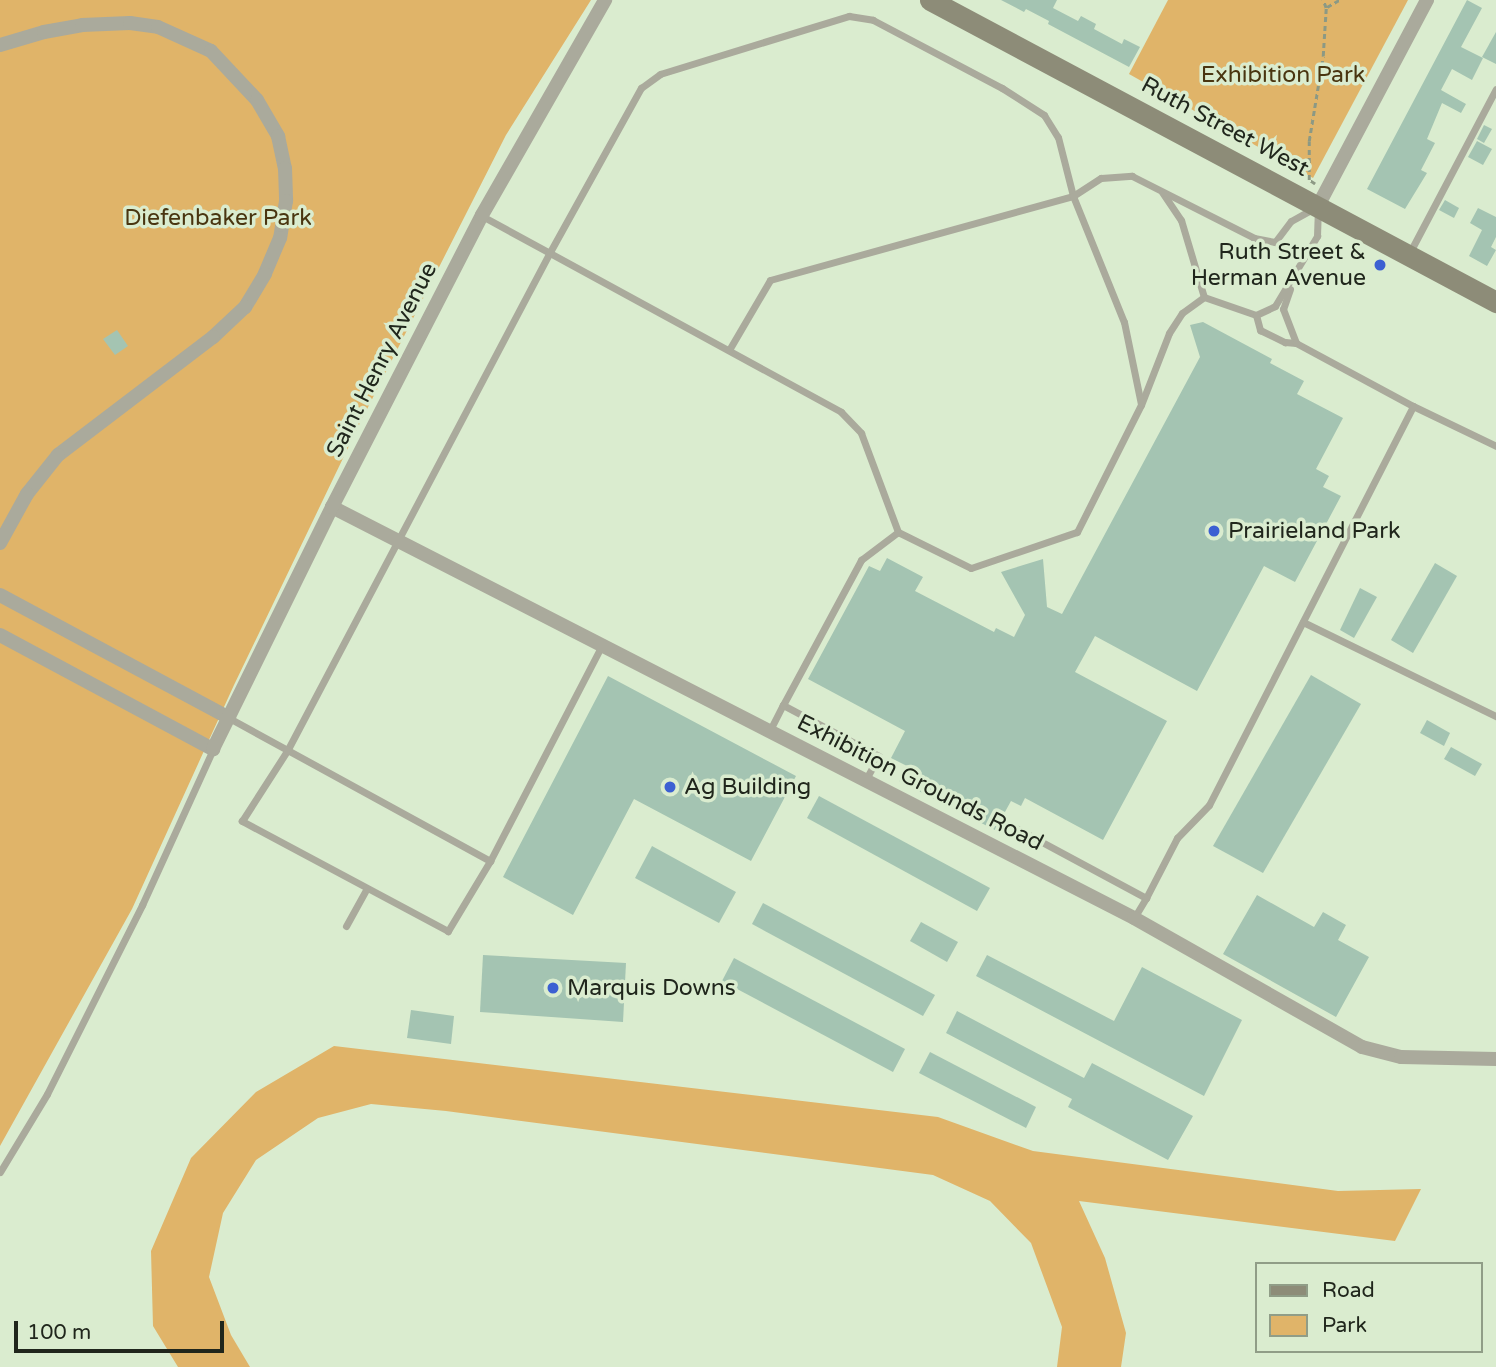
<!DOCTYPE html>
<html>
<head>
<meta charset="utf-8">
<style>
  body { margin:0 }
  #map { position:relative; width:1496px; height:1367px; overflow:hidden; background:#daeccf; font-family:"Varela Round",sans-serif }
  div>[style] { position:absolute }
  [style*='--x'] { left:calc(var(--x)*1px); top:calc(var(--y)*1px); width:calc(var(--w)*1px); rotate:calc(var(--a)*1deg) }
  .green>* { inset:0; background:#e0b469 }
  .building>* { inset:0; background:#a4c4b2 }
  .path>* { height:2.5px; margin-top:-1.25px; transform-origin:0; background:repeating-linear-gradient(90deg,#8c9984 0 5px,transparent 0 8.5px) }
  .lane>* { height:7px; margin:-3.5px; padding:0 3.5px; transform-origin:3.5px; border-radius:3.5px; background:#aaaa9c }
  .street>* { height:14px; margin:-7px; padding:0 7px; transform-origin:7px; border-radius:7px; background:#aaaa9c }
  .secondary>* { height:21px; margin:-10.5px; padding:0 10.5px; transform-origin:10.5px; border-radius:10.5px; background:#8d8c78 }
  .dots>* { width:19px; height:19px; translate:-50% -50%; box-sizing:border-box; border:4px solid #daeccf; border-radius:50% }
  span { translate:-50% -50%; white-space:nowrap; text-align:center; line-height:1.15; -webkit-text-stroke:7px #daeccf; paint-order:stroke }
  .park-label { font-size:23px; color:#493510 }
  .street-label { font-size:23px; color:#20261c }
  .poi-label { font-size:23px; color:#20261c }
  .right { translate:-100% -50%; text-align:right }
  .left { translate:0 -50%; text-align:left }
  .legend { position:absolute; left:1255px; top:1262px; width:228px; height:91px; box-sizing:border-box; background:#daeccf; border:2px solid #909d87; margin:0; padding:9px 12px; list-style:none; font-size:21px; color:#20261c }
  .legend li { display:flex; align-items:center; gap:14px; height:35px }
  .legend b { width:35px; border:2px solid #909d87 }
  .scale { position:absolute; left:14px; top:1321px; width:210px; height:32px; box-sizing:border-box; border:4px solid #20261c; border-top:0; padding-left:9px; font-size:21px; line-height:24px; white-space:nowrap; color:#20261c; -webkit-text-stroke:5px #daeccf; paint-order:stroke }
</style>
</head>
<body>
<div id="map">
  <div class="green">
    <div style="clip-path:polygon(0 0,591px 0,506px 135px,359px 425px,234px 685px,132px 909px,0 1146px)"></div>
    <div style="clip-path:polygon(1168px 0,1408px 0,1313px 178px,1129px 74px)"></div>
    <div style="clip-path:polygon(334px 1046px,938px 1117px,1033px 1151px,1338px 1191px,1421px 1189px,1395px 1241px,1079px 1201px,1105px 1258px,1126px 1333px,1121px 1367px,1057px 1367px,1062px 1327px,1031px 1243px,990px 1201px,933px 1175px,446px 1111px,371px 1104px,318px 1118px,256px 1160px,223px 1213px,209px 1277px,231px 1335px,250px 1367px,178px 1367px,153px 1326px,151px 1251px,191px 1158px,256px 1092px)"></div>
  </div>
  <div class="building">
    <div style="clip-path:polygon(1001px 0,1057px 0,1053px 8px,1078px 21px,1081px 16px,1096px 24px,1094px 29px,1122px 44px,1124px 39px,1140px 47px,1129px 67px,1048px 24px,1049px 21px,1026px 9px,1024px 12px)"></div>
    <div style="clip-path:polygon(1467px 0,1482px 8px,1461px 47px,1483px 58px,1472px 80px,1452px 69px,1441px 90px,1466px 104px,1461px 113px,1442px 103px,1427px 139px,1435px 143px,1421px 170px,1427px 173px,1405px 209px,1367px 189px)"></div>
    <div style="clip-path:polygon(1496px 32px,1496px 64px,1482px 57px)"></div>
    <div style="clip-path:polygon(1484px 125px,1492px 129px,1484px 143px,1477px 139px)"></div>
    <div style="clip-path:polygon(1477px 141px,1492px 149px,1483px 165px,1468px 157px)"></div>
    <div style="clip-path:polygon(1445px 200px,1459px 208px,1454px 218px,1439px 210px)"></div>
    <div style="clip-path:polygon(1478px 208px,1496px 217px,1496px 237px,1491px 247px,1496px 250px,1487px 266px,1469px 256px,1482px 230px,1470px 223px)"></div>
    <div style="clip-path:polygon(1203px 322px,1272px 359px,1270px 363px,1304px 381px,1297px 394px,1343px 418px,1316px 469px,1329px 476px,1323px 487px,1341px 496px,1295px 582px,1264px 566px,1197px 691px,1095px 636px,1075px 672px,1167px 721px,1103px 840px,1025px 798px,1021px 806px,1011px 801px,995px 830px,899px 781px,907px 766px,891px 758px,905px 731px,808px 679px,869px 566px,880px 571px,887px 558px,923px 577px,915px 591px,994px 632px,996px 628px,1014px 637px,1025px 615px,1001px 572px,1043px 559px,1047px 607px,1062px 614px,1200px 357px,1190px 325px)"></div>
    <div style="clip-path:polygon(117px 330px,128px 346px,115px 355px,103px 339px)"></div>
    <div style="clip-path:polygon(1435px 563px,1457px 576px,1413px 653px,1391px 640px)"></div>
    <div style="clip-path:polygon(1360px 588px,1377px 597px,1354px 638px,1340px 630px)"></div>
    <div style="clip-path:polygon(1311px 675px,1361px 704px,1263px 873px,1213px 846px)"></div>
    <div style="clip-path:polygon(608px 676px,796px 776px,751px 861px,634px 799px,573px 915px,503px 877px)"></div>
    <div style="clip-path:polygon(1427px 720px,1450px 733px,1444px 746px,1420px 733px)"></div>
    <div style="clip-path:polygon(1451px 747px,1482px 764px,1475px 776px,1444px 759px)"></div>
    <div style="clip-path:polygon(819px 796px,990px 888px,977px 911px,807px 818px)"></div>
    <div style="clip-path:polygon(652px 846px,736px 892px,719px 923px,635px 878px)"></div>
    <div style="clip-path:polygon(1257px 895px,1314px 927px,1323px 912px,1346px 925px,1338px 940px,1369px 957px,1336px 1017px,1223px 954px)"></div>
    <div style="clip-path:polygon(763px 903px,935px 995px,923px 1016px,752px 924px)"></div>
    <div style="clip-path:polygon(921px 922px,958px 942px,947px 962px,910px 941px)"></div>
    <div style="clip-path:polygon(483px 955px,626px 963px,623px 1022px,480px 1012px)"></div>
    <div style="clip-path:polygon(987px 955px,1114px 1021px,1142px 967px,1242px 1020px,1204px 1096px,976px 976px)"></div>
    <div style="clip-path:polygon(734px 958px,905px 1049px,893px 1072px,722px 981px)"></div>
    <div style="clip-path:polygon(411px 1010px,454px 1016px,451px 1044px,407px 1038px)"></div>
    <div style="clip-path:polygon(957px 1011px,1084px 1078px,1092px 1063px,1193px 1116px,1168px 1160px,1068px 1107px,1072px 1099px,946px 1033px)"></div>
    <div style="clip-path:polygon(930px 1052px,1036px 1107px,1026px 1128px,919px 1073px)"></div>
  </div>
  <div class="path">
    <div style="--x:1327;--y:7;--w:14;--a:-30"></div>
    <div style="--x:1315;--y:184;--w:7;--a:-146"></div>
    <div style="--x:1309;--y:180;--w:39;--a:-90"></div>
    <div style="--x:1309;--y:141;--w:86;--a:-80.6"></div>
    <div style="--x:1323;--y:56;--w:48;--a:-86.4"></div>
    <div style="--x:1326;--y:8;--w:9;--a:-111"></div>
  </div>
  <div class="lane">
    <div style="--x:1162;--y:192;--w:34;--a:56"></div>
    <div style="--x:1181;--y:220;--w:80;--a:73.4"></div>
    <div style="--x:482;--y:216;--w:409;--a:28.6"></div>
    <div style="--x:841;--y:412;--w:29;--a:46"></div>
    <div style="--x:861;--y:433;--w:106;--a:69.5"></div>
    <div style="--x:898;--y:532;--w:81;--a:26.3"></div>
    <div style="--x:971;--y:568;--w:112;--a:-18.8"></div>
    <div style="--x:1077;--y:532;--w:142;--a:-63.3"></div>
    <div style="--x:1141;--y:405;--w:77;--a:-68.7"></div>
    <div style="--x:1169;--y:333;--w:24;--a:-57"></div>
    <div style="--x:1182;--y:313;--w:27;--a:-36"></div>
    <div style="--x:1410;--y:252;--w:184;--a:-62.2"></div>
    <div style="--x:1290;--y:289;--w:21;--a:109"></div>
    <div style="--x:1283;--y:309;--w:36;--a:69"></div>
    <div style="--x:1204;--y:297;--w:55;--a:19.1"></div>
    <div style="--x:1256;--y:315;--w:21;--a:-25"></div>
    <div style="--x:1275;--y:306;--w:82;--a:-59"></div>
    <div style="--x:1317;--y:236;--w:27;--a:-88"></div>
    <div style="--x:1256;--y:315;--w:16;--a:75"></div>
    <div style="--x:1260;--y:330;--w:28;--a:26"></div>
    <div style="--x:1285;--y:342;--w:11;--a:5"></div>
    <div style="--x:1296;--y:343;--w:133;--a:28.3"></div>
    <div style="--x:1413;--y:406;--w:92;--a:25.7"></div>
    <div style="--x:729;--y:350;--w:81;--a:-59.6"></div>
    <div style="--x:770;--y:280;--w:314;--a:-15.5"></div>
    <div style="--x:1073;--y:196;--w:136;--a:68"></div>
    <div style="--x:1124;--y:322;--w:84;--a:78.3"></div>
    <div style="--x:1303;--y:622;--w:215;--a:26"></div>
    <div style="--x:602;--y:645;--w:243;--a:117.4"></div>
    <div style="--x:490;--y:861;--w:82;--a:121"></div>
    <div style="--x:448;--y:931;--w:234;--a:-151.9"></div>
    <div style="--x:242;--y:821;--w:83;--a:-57.3"></div>
    <div style="--x:287;--y:751;--w:564;--a:-62.21"></div>
    <div style="--x:550;--y:252;--w:188;--a:-61"></div>
    <div style="--x:641;--y:88;--w:24;--a:-36"></div>
    <div style="--x:660;--y:74;--w:198;--a:-17.1"></div>
    <div style="--x:849;--y:16;--w:24;--a:9"></div>
    <div style="--x:873;--y:20;--w:146;--a:27.8"></div>
    <div style="--x:1002;--y:88;--w:50;--a:32.7"></div>
    <div style="--x:1044;--y:115;--w:26;--a:58"></div>
    <div style="--x:1058;--y:137;--w:61;--a:75.7"></div>
    <div style="--x:1073;--y:196;--w:33;--a:-33"></div>
    <div style="--x:1101;--y:178;--w:31;--a:-4"></div>
    <div style="--x:1132;--y:176;--w:137;--a:26.9"></div>
    <div style="--x:1254;--y:238;--w:21;--a:11"></div>
    <div style="--x:1275;--y:242;--w:26;--a:-53"></div>
    <div style="--x:1291;--y:221;--w:25;--a:-29"></div>
    <div style="--x:229;--y:718;--w:298;--a:28.7"></div>
    <div style="--x:769;--y:732;--w:30;--a:-63"></div>
    <div style="--x:866;--y:779;--w:26;--a:-61"></div>
    <div style="--x:879;--y:756;--w:109;--a:-152"></div>
    <div style="--x:783;--y:705;--w:165;--a:-61.7"></div>
    <div style="--x:861;--y:560;--w:46;--a:-37.1"></div>
    <div style="--x:1016;--y:828;--w:148;--a:28.3"></div>
    <div style="--x:1146;--y:898;--w:68;--a:-62.7"></div>
    <div style="--x:1177;--y:838;--w:46;--a:-45.9"></div>
    <div style="--x:1209;--y:805;--w:448;--a:-62.9"></div>
    <div style="--x:1134;--y:918;--w:23;--a:-59"></div>
    <div style="--x:346;--y:926;--w:43;--a:-61.1"></div>
    <div style="--x:0;--y:1172;--w:91;--a:-58.9"></div>
    <div style="--x:47;--y:1094;--w:212;--a:-63.3"></div>
    <div style="--x:142;--y:905;--w:171;--a:-65.5"></div>
  </div>
  <div class="street">
    <div style="--x:0;--y:45;--w:46;--a:-16.5"></div>
    <div style="--x:44;--y:32;--w:39;--a:-10"></div>
    <div style="--x:82;--y:25;--w:48;--a:-2.4"></div>
    <div style="--x:130;--y:23;--w:28;--a:8"></div>
    <div style="--x:158;--y:27;--w:58;--a:24.4"></div>
    <div style="--x:211;--y:51;--w:67;--a:46.8"></div>
    <div style="--x:257;--y:100;--w:42;--a:59.7"></div>
    <div style="--x:278;--y:136;--w:33;--a:78"></div>
    <div style="--x:285;--y:168;--w:33;--a:88"></div>
    <div style="--x:286;--y:201;--w:37;--a:99"></div>
    <div style="--x:280;--y:238;--w:39;--a:113"></div>
    <div style="--x:265;--y:274;--w:39;--a:121"></div>
    <div style="--x:245;--y:307;--w:44;--a:136.8"></div>
    <div style="--x:213;--y:337;--w:195;--a:142.7"></div>
    <div style="--x:58;--y:455;--w:50;--a:128.5"></div>
    <div style="--x:27;--y:494;--w:56;--a:118.9"></div>
    <div style="--x:1318;--y:206;--w:233;--a:-62.1"></div>
    <div style="--x:332;--y:507;--w:901;--a:27.13"></div>
    <div style="--x:1134;--y:918;--w:262;--a:29.5"></div>
    <div style="--x:1362;--y:1047;--w:40;--a:14.4"></div>
    <div style="--x:1401;--y:1057;--w:95;--a:1.2"></div>
    <div style="--x:0;--y:595;--w:260;--a:28.2"></div>
    <div style="--x:0;--y:635;--w:242;--a:28.2"></div>
    <div style="--x:213;--y:749;--w:270;--a:-63.8"></div>
    <div style="--x:332;--y:507;--w:328;--a:-62.8"></div>
    <div style="--x:482;--y:215;--w:248;--a:-60.2"></div>
  </div>
  <div class="secondary">
    <div style="--x:930;--y:0;--w:642;--a:28.08"></div>
  </div>
  <div class="dots">
    <div style="left:1380px;top:265px;background:#3c60d2"></div>
    <div style="left:1214px;top:531px;background:#3c60d2"></div>
    <div style="left:670px;top:787px;background:#3c60d2"></div>
    <div style="left:553px;top:988px;background:#3c60d2"></div>
  </div>
  <div class="park-label">
    <span style="left:1283px;top:75px">Exhibition Park</span>
    <span style="left:218px;top:218px">Diefenbaker Park</span>
  </div>
  <div class="street-label">
    <span style="left:1225px;top:127px;rotate:28deg">Ruth Street West</span>
    <span style="left:382px;top:360px;rotate:-63deg">Saint Henry Avenue</span>
    <span style="left:920px;top:783px;rotate:27deg">Exhibition Grounds Road</span>
  </div>
  <div class="poi-label">
    <span class="right" style="left:1366px;top:265px">Ruth Street &amp;<br>Herman Avenue</span>
    <span class="left" style="left:1228px;top:531px">Prairieland Park</span>
    <span class="left" style="left:684px;top:787px">Ag Building</span>
    <span class="left" style="left:567px;top:988px">Marquis Downs</span>
  </div>
  <ul class="legend">
  <li><b style="height:9px;background:#8d8c78"></b>Road</li>
  <li><b style="height:19px;background:#e0b469"></b>Park</li>
  </ul>
  <div class="scale">100 m</div>
</div>
</body>
</html>
